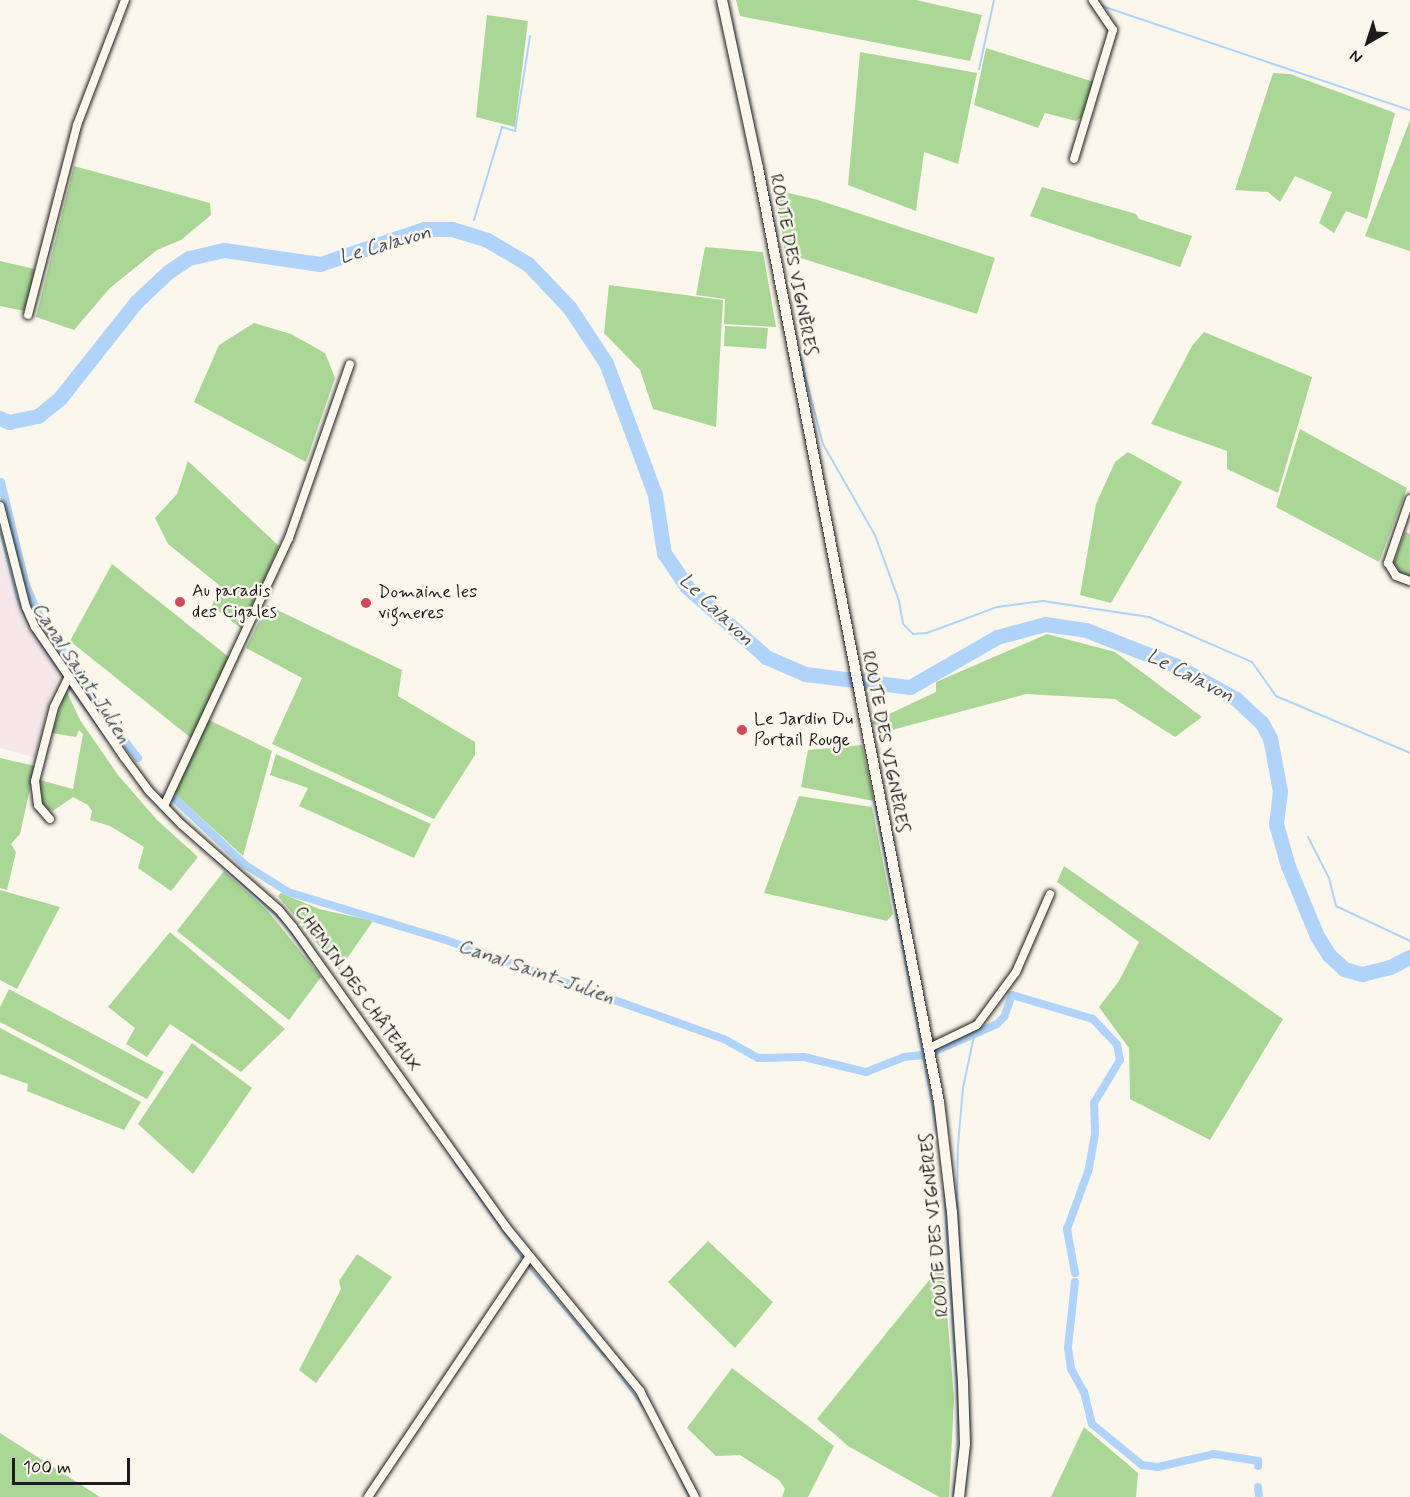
<!DOCTYPE html>
<html>
<head>
<meta charset="utf-8">
<style>
  body { margin:0 }
  #map { position:relative; width:1410px; height:1497px; overflow:hidden; background:#fbf7ec; font-family:Mynerve,sans-serif }
  div>[style] { position:absolute }
  [style*='--x'] { left:calc(var(--x)*1px); top:calc(var(--y)*1px); width:calc(var(--w)*1px); rotate:calc(var(--a)*1deg) }
  .built>* { inset:0; background:#f6e7eb }
  .green>* { inset:0; background:#aad796 }
  .stream>* { height:2px; margin:-1px; padding:0 1px; transform-origin:1px; border-radius:1px; background:#b0d4f9 }
  .canal>* { height:8px; margin:-4px; padding:0 4px; transform-origin:4px; border-radius:4px; background:#b0d4f9 }
  .river>* { height:15px; margin:-7.5px; padding:0 7.5px; transform-origin:7.5px; border-radius:7.5px; background:#b0d4f9 }
  .roads { filter:drop-shadow(0 0 2px #1c1c1c) drop-shadow(0 0 2px #1c1c1c) }
  .minor>* { height:8px; margin:-4px; padding:0 4px; transform-origin:4px; border-radius:4px; background:#fbf7ec }
  .tertiary>* { height:10px; margin:-5px; padding:0 5px; transform-origin:5px; border-radius:5px; background:#fbf7ec }
  .dots>* { width:16px; height:16px; translate:-50% -50%; box-sizing:border-box; border:3px solid #fbf7ec; border-radius:50% }
  span { translate:-50% -50%; white-space:nowrap; text-align:center; line-height:1.15; -webkit-text-stroke:5px #fbf7ec; paint-order:stroke }
  .street-label { font-size:18px; color:#1c1c1c }
  .poi-label { font-size:18px; color:#1c1c1c }
  .left { translate:0 -50%; text-align:left }
  .water-label { font-size:20px; color:#48535e; font-style:italic }
  .north { position:absolute; left:1338px; top:12px; width:60px; height:60px; -webkit-text-stroke:4px #fbf7ec; paint-order:stroke; rotate:219deg; font-size:16px; font-weight:700; line-height:24px; text-align:center; color:#1c1c1c }
  .north::after { content:''; display:block; margin:auto; width:21px; height:27px; background:#1c1c1c; clip-path:polygon(50% 0,100% 100%,50% 72%,0 100%) }
  .scale { position:absolute; left:12px; top:1458px; width:118px; height:27px; box-sizing:border-box; border:3px solid #1c1c1c; border-top:0; padding-left:8px; font-size:18px; line-height:21px; white-space:nowrap; color:#1c1c1c; -webkit-text-stroke:4px #fbf7ec; paint-order:stroke }
</style>
</head>
<body>
<div id="map">
  <div class="built">
    <div style="clip-path:polygon(0 546px,22px 617px,60px 675px,50px 695px,36px 758px,0 748px)"></div>
  </div>
  <div class="green">
    <div style="clip-path:polygon(736px 0,916px 0,982px 15px,970px 61px,740px 16px)"></div>
    <div style="clip-path:polygon(487px 15px,528px 21px,515px 127px,476px 117px)"></div>
    <div style="clip-path:polygon(986px 48px,1094px 82px,1083px 116px,1076px 121px,1045px 113px,1038px 128px,974px 105px)"></div>
    <div style="clip-path:polygon(860px 52px,977px 73px,958px 164px,924px 152px,916px 211px,848px 185px)"></div>
    <div style="clip-path:polygon(1273px 73px,1290px 74px,1395px 113px,1367px 219px,1346px 211px,1334px 233px,1319px 223px,1332px 192px,1295px 176px,1280px 202px,1268px 192px,1235px 190px)"></div>
    <div style="clip-path:polygon(1410px 120px,1410px 251px,1365px 236px)"></div>
    <div style="clip-path:polygon(74px 166px,210px 203px,211px 215px,181px 240px,157px 250px,110px 288px,74px 330px,36px 317px)"></div>
    <div style="clip-path:polygon(1042px 187px,1136px 214px,1139px 219px,1192px 236px,1180px 267px,1030px 216px)"></div>
    <div style="clip-path:polygon(776px 190px,818px 200px,995px 258px,977px 314px,785px 253px)"></div>
    <div style="clip-path:polygon(705px 247px,763px 252px,776px 327px,724px 324px,725px 299px,696px 295px)"></div>
    <div style="clip-path:polygon(0 261px,35px 269px,25px 311px,0 306px)"></div>
    <div style="clip-path:polygon(609px 285px,723px 300px,716px 427px,653px 409px,640px 370px,604px 333px)"></div>
    <div style="clip-path:polygon(254px 323px,291px 334px,325px 353px,335px 378px,306px 462px,194px 402px,219px 345px)"></div>
    <div style="clip-path:polygon(725px 326px,768px 328px,766px 349px,724px 346px)"></div>
    <div style="clip-path:polygon(1204px 332px,1312px 377px,1278px 493px,1227px 469px,1227px 451px,1151px 424px,1192px 346px)"></div>
    <div style="clip-path:polygon(1300px 429px,1407px 488px,1379px 562px,1276px 507px)"></div>
    <div style="clip-path:polygon(1128px 452px,1182px 482px,1111px 603px,1080px 595px,1096px 504px,1115px 462px)"></div>
    <div style="clip-path:polygon(188px 461px,279px 546px,242px 629px,212px 606px,219px 585px,168px 544px,155px 518px,177px 494px)"></div>
    <div style="clip-path:polygon(1405px 532px,1410px 534px,1410px 576px,1400px 572px,1394px 562px)"></div>
    <div style="clip-path:polygon(112px 564px,230px 658px,191px 738px,70px 641px)"></div>
    <div style="clip-path:polygon(267px 605px,402px 670px,398px 696px,475px 742px,475px 755px,434px 819px,272px 744px,302px 678px,246px 648px)"></div>
    <div style="clip-path:polygon(1047px 634px,1115px 652px,1202px 717px,1175px 737px,1115px 699px,1026px 694px,892px 730px,870px 723px,936px 692px,936px 682px)"></div>
    <div style="clip-path:polygon(66px 690px,80px 720px,118px 775px,157px 820px,198px 857px,171px 891px,138px 868px,144px 847px,110px 826px,90px 820px,92px 811px,88px 805px,73px 797px,53px 811px,46px 808px,39px 796px,40px 780px,73px 789px,83px 734px,79px 730px,76px 737px,52px 733px)"></div>
    <div style="clip-path:polygon(207px 719px,272px 751px,243px 856px,174px 793px)"></div>
    <div style="clip-path:polygon(862px 745px,874px 801px,801px 787px,808px 750px)"></div>
    <div style="clip-path:polygon(276px 754px,431px 824px,414px 858px,299px 806px,308px 788px,270px 775px)"></div>
    <div style="clip-path:polygon(0 758px,35px 766px,20px 834px,11px 844px,16px 852px,7px 890px,0 888px)"></div>
    <div style="clip-path:polygon(799px 796px,872px 807px,893px 914px,887px 921px,764px 893px)"></div>
    <div style="clip-path:polygon(1064px 866px,1283px 1019px,1210px 1140px,1130px 1099px,1129px 1048px,1099px 1007px,1119px 981px,1139px 942px,1057px 882px)"></div>
    <div style="clip-path:polygon(224px 871px,267px 910px,321px 977px,289px 1020px,177px 931px)"></div>
    <div style="clip-path:polygon(0 890px,60px 907px,17px 989px,0 980px)"></div>
    <div style="clip-path:polygon(281px 893px,319px 909px,373px 921px,339px 970px,278px 896px)"></div>
    <div style="clip-path:polygon(170px 932px,285px 1029px,241px 1072px,170px 1024px,147px 1057px,126px 1044px,135px 1028px,108px 1007px)"></div>
    <div style="clip-path:polygon(9px 989px,164px 1072px,147px 1099px,0 1022px,0 1007px)"></div>
    <div style="clip-path:polygon(0 1028px,141px 1102px,124px 1130px,27px 1091px,28px 1084px,0 1074px)"></div>
    <div style="clip-path:polygon(192px 1043px,252px 1088px,193px 1174px,138px 1124px)"></div>
    <div style="clip-path:polygon(708px 1241px,773px 1302px,735px 1348px,668px 1282px)"></div>
    <div style="clip-path:polygon(357px 1254px,392px 1277px,316px 1383px,299px 1370px,341px 1289px,339px 1281px)"></div>
    <div style="clip-path:polygon(943px 1263px,954px 1398px,949px 1497px,939px 1497px,848px 1446px,817px 1419px)"></div>
    <div style="clip-path:polygon(732px 1368px,834px 1446px,808px 1497px,782px 1497px,785px 1489px,779px 1480px,740px 1455px,716px 1456px,687px 1428px)"></div>
    <div style="clip-path:polygon(1084px 1427px,1138px 1473px,1136px 1497px,1051px 1497px)"></div>
    <div style="clip-path:polygon(0 1433px,100px 1497px,0 1497px)"></div>
  </div>
  <div class="stream">
    <div style="--x:1099;--y:5;--w:328;--a:18.7"></div>
    <div style="--x:732;--y:23;--w:210;--a:78.2"></div>
    <div style="--x:979;--y:69;--w:71;--a:-77.7"></div>
    <div style="--x:474;--y:220;--w:97;--a:-73.2"></div>
    <div style="--x:502;--y:127;--w:14;--a:17"></div>
    <div style="--x:515;--y:131;--w:96;--a:-81"></div>
    <div style="--x:799;--y:352;--w:95;--a:75.4"></div>
    <div style="--x:823;--y:444;--w:105;--a:60.3"></div>
    <div style="--x:875;--y:535;--w:70;--a:70"></div>
    <div style="--x:899;--y:601;--w:23;--a:80"></div>
    <div style="--x:903;--y:624;--w:14;--a:45"></div>
    <div style="--x:913;--y:634;--w:14;--a:-4"></div>
    <div style="--x:927;--y:633;--w:75;--a:-20.4"></div>
    <div style="--x:997;--y:607;--w:46;--a:-7.4"></div>
    <div style="--x:1043;--y:601;--w:107;--a:8.6"></div>
    <div style="--x:1149;--y:617;--w:112;--a:23.6"></div>
    <div style="--x:1252;--y:662;--w:42;--a:54.8"></div>
    <div style="--x:1276;--y:696;--w:146;--a:23"></div>
    <div style="--x:0;--y:531;--w:70;--a:76"></div>
    <div style="--x:17;--y:599;--w:39;--a:64"></div>
    <div style="--x:34;--y:634;--w:55;--a:56"></div>
    <div style="--x:68;--y:685;--w:67;--a:54.2"></div>
    <div style="--x:141;--y:787;--w:49;--a:47.5"></div>
    <div style="--x:875;--y:802;--w:333;--a:79.3"></div>
    <div style="--x:1308;--y:837;--w:46;--a:62.9"></div>
    <div style="--x:1329;--y:878;--w:29;--a:76"></div>
    <div style="--x:1336;--y:906;--w:82;--a:25.3"></div>
    <div style="--x:214;--y:858;--w:96;--a:42.9"></div>
    <div style="--x:284;--y:923;--w:46;--a:53.9"></div>
    <div style="--x:455;--y:1163;--w:116;--a:54.8"></div>
    <div style="--x:944;--y:1189;--w:218;--a:86.3"></div>
    <div style="--x:958;--y:1407;--w:63;--a:90.9"></div>
    <div style="--x:528;--y:1266;--w:118;--a:49.8"></div>
    <div style="--x:967;--y:1364;--w:164;--a:-93.5"></div>
    <div style="--x:957;--y:1200;--w:55;--a:-89"></div>
    <div style="--x:958;--y:1145;--w:57;--a:-85"></div>
    <div style="--x:963;--y:1088;--w:53;--a:-78.1"></div>
    <div style="--x:615;--y:1369;--w:49;--a:53.4"></div>
    <div style="--x:968;--y:1391;--w:36;--a:87"></div>
    <div style="--x:680;--y:1477;--w:22;--a:66"></div>
    <div style="--x:965;--y:1490;--w:27;--a:-84"></div>
    <div style="--x:953;--y:1497;--w:21;--a:-82"></div>
  </div>
  <div class="canal">
    <div style="--x:1;--y:482;--w:106;--a:76.4"></div>
    <div style="--x:26;--y:585;--w:33;--a:67"></div>
    <div style="--x:39;--y:615;--w:107;--a:57.2"></div>
    <div style="--x:97;--y:705;--w:67;--a:52.3"></div>
    <div style="--x:173;--y:797;--w:98;--a:43.3"></div>
    <div style="--x:244;--y:864;--w:52;--a:32.5"></div>
    <div style="--x:288;--y:892;--w:162;--a:16.9"></div>
    <div style="--x:443;--y:939;--w:298;--a:19.6"></div>
    <div style="--x:724;--y:1039;--w:39;--a:29"></div>
    <div style="--x:758;--y:1058;--w:46;--a:-1.2"></div>
    <div style="--x:804;--y:1057;--w:64;--a:13.6"></div>
    <div style="--x:866;--y:1072;--w:41;--a:-21.5"></div>
    <div style="--x:904;--y:1057;--w:20;--a:-6"></div>
    <div style="--x:933;--y:1052;--w:70;--a:-23.6"></div>
    <div style="--x:997;--y:1024;--w:10;--a:-45"></div>
    <div style="--x:1004;--y:1017;--w:23;--a:-70"></div>
    <div style="--x:1012;--y:995;--w:84;--a:16.5"></div>
    <div style="--x:1093;--y:1019;--w:35;--a:47"></div>
    <div style="--x:1117;--y:1045;--w:15;--a:79"></div>
    <div style="--x:1120;--y:1060;--w:50;--a:121.2"></div>
    <div style="--x:1094;--y:1103;--w:31;--a:88"></div>
    <div style="--x:1095;--y:1134;--w:36;--a:100"></div>
    <div style="--x:1089;--y:1169;--w:64;--a:110.1"></div>
    <div style="--x:1067;--y:1229;--w:45;--a:79.7"></div>
    <div style="--x:1075;--y:1282;--w:66;--a:96.1"></div>
    <div style="--x:1068;--y:1348;--w:21;--a:82"></div>
    <div style="--x:1071;--y:1369;--w:26;--a:61"></div>
    <div style="--x:1084;--y:1392;--w:33;--a:76"></div>
    <div style="--x:1092;--y:1424;--w:65;--a:39.4"></div>
    <div style="--x:1142;--y:1465;--w:16;--a:7"></div>
    <div style="--x:1158;--y:1467;--w:57;--a:-13.1"></div>
    <div style="--x:1214;--y:1454;--w:45;--a:9"></div>
    <div style="--x:1258;--y:1461;--w:5;--a:90"></div>
    <div style="--x:1258;--y:1487;--w:10;--a:84"></div>
  </div>
  <div class="river">
    <div style="--x:0;--y:418;--w:10;--a:24"></div>
    <div style="--x:9;--y:422;--w:30;--a:-12"></div>
    <div style="--x:38;--y:416;--w:28;--a:-39"></div>
    <div style="--x:60;--y:398;--w:122;--a:-51.6"></div>
    <div style="--x:136;--y:302;--w:44;--a:-43.2"></div>
    <div style="--x:168;--y:272;--w:25;--a:-34"></div>
    <div style="--x:189;--y:258;--w:36;--a:-13"></div>
    <div style="--x:224;--y:250;--w:97;--a:8.3"></div>
    <div style="--x:320;--y:264;--w:110;--a:-18.6"></div>
    <div style="--x:424;--y:229;--w:28;--a:0"></div>
    <div style="--x:452;--y:229;--w:37;--a:17"></div>
    <div style="--x:487;--y:240;--w:48;--a:30.3"></div>
    <div style="--x:528;--y:264;--w:59;--a:46.4"></div>
    <div style="--x:569;--y:307;--w:67;--a:56.5"></div>
    <div style="--x:606;--y:363;--w:141;--a:69.6"></div>
    <div style="--x:655;--y:495;--w:59;--a:81.2"></div>
    <div style="--x:664;--y:553;--w:41;--a:55.9"></div>
    <div style="--x:687;--y:587;--w:106;--a:41.5"></div>
    <div style="--x:766;--y:657;--w:43;--a:23.6"></div>
    <div style="--x:805;--y:674;--w:106;--a:7.1"></div>
    <div style="--x:910;--y:687;--w:100;--a:-29.9"></div>
    <div style="--x:997;--y:637;--w:50;--a:-15.2"></div>
    <div style="--x:1045;--y:624;--w:41;--a:8.3"></div>
    <div style="--x:1086;--y:630;--w:96;--a:21.5"></div>
    <div style="--x:1175;--y:665;--w:70;--a:29.1"></div>
    <div style="--x:1236;--y:699;--w:35;--a:43"></div>
    <div style="--x:1262;--y:723;--w:17;--a:62"></div>
    <div style="--x:1270;--y:738;--w:54;--a:79.3"></div>
    <div style="--x:1280;--y:791;--w:33;--a:97"></div>
    <div style="--x:1276;--y:824;--w:44;--a:74.1"></div>
    <div style="--x:1288;--y:866;--w:76;--a:67.5"></div>
    <div style="--x:1317;--y:936;--w:22;--a:58"></div>
    <div style="--x:1329;--y:955;--w:21;--a:43"></div>
    <div style="--x:1344;--y:969;--w:19;--a:16"></div>
    <div style="--x:1362;--y:974;--w:29;--a:-14"></div>
    <div style="--x:1390;--y:967;--w:22;--a:-27"></div>
  </div>
  <div class="roads">
    <div class="minor">
      <div style="--x:1074;--y:159;--w:135;--a:-73.2"></div>
      <div style="--x:1113;--y:30;--w:36;--a:-124"></div>
      <div style="--x:28;--y:315;--w:196;--a:-75.5"></div>
      <div style="--x:77;--y:125;--w:134;--a:-69"></div>
      <div style="--x:1410;--y:499;--w:68;--a:109"></div>
      <div style="--x:1388;--y:563;--w:15;--a:58"></div>
      <div style="--x:1396;--y:576;--w:15;--a:20"></div>
      <div style="--x:0;--y:506;--w:104;--a:75.6"></div>
      <div style="--x:26;--y:607;--w:22;--a:66"></div>
      <div style="--x:35;--y:627;--w:158;--a:55.6"></div>
      <div style="--x:124;--y:757;--w:42;--a:53.7"></div>
      <div style="--x:149;--y:791;--w:46;--a:45.9"></div>
      <div style="--x:181;--y:824;--w:130;--a:41.3"></div>
      <div style="--x:279;--y:910;--w:22;--a:51"></div>
      <div style="--x:293;--y:927;--w:368;--a:54.6"></div>
      <div style="--x:506;--y:1227;--w:212;--a:50.7"></div>
      <div style="--x:640;--y:1391;--w:119;--a:62.6"></div>
      <div style="--x:164;--y:806;--w:296;--a:-65"></div>
      <div style="--x:289;--y:538;--w:184;--a:-70.7"></div>
      <div style="--x:50;--y:819;--w:18;--a:-131"></div>
      <div style="--x:38;--y:805;--w:24;--a:-97"></div>
      <div style="--x:35;--y:781;--w:76;--a:-75.6"></div>
      <div style="--x:54;--y:707;--w:34;--a:-64"></div>
      <div style="--x:929;--y:1048;--w:53;--a:-25.6"></div>
      <div style="--x:977;--y:1025;--w:66;--a:-53.7"></div>
      <div style="--x:1016;--y:972;--w:85;--a:-66.4"></div>
      <div style="--x:368;--y:1497;--w:289;--a:-56.1"></div>
    </div>
    <div class="tertiary">
      <div style="--x:722;--y:0;--w:172;--a:77.9"></div>
      <div style="--x:758;--y:168;--w:951;--a:79.03"></div>
      <div style="--x:939;--y:1102;--w:111;--a:83.3"></div>
      <div style="--x:952;--y:1212;--w:171;--a:86.3"></div>
      <div style="--x:963;--y:1383;--w:61;--a:88.1"></div>
      <div style="--x:965;--y:1444;--w:53;--a:96.5"></div>
    </div>
  </div>
  <div class="dots">
    <div style="left:180px;top:602px;background:#d1495b"></div>
    <div style="left:366px;top:603px;background:#d1495b"></div>
    <div style="left:742px;top:730px;background:#d1495b"></div>
  </div>
  <div class="street-label">
    <span style="left:793px;top:265px;rotate:79deg">ROUTE DES VIGNÈRES</span>
    <span style="left:885px;top:742px;rotate:79deg">ROUTE DES VIGNÈRES</span>
    <span style="left:357px;top:989px;rotate:54deg">CHEMIN DES CHÂTEAUX</span>
    <span style="left:935px;top:1225px;rotate:-95deg">ROUTE DES VIGNÈRES</span>
  </div>
  <div class="poi-label">
    <span class="left" style="left:192px;top:602px">Au paradis<br>des Cigales</span>
    <span class="left" style="left:378px;top:603px">Domaine les<br>vigneres</span>
    <span class="left" style="left:754px;top:730px">Le Jardin Du<br>Portail Rouge</span>
  </div>
  <div class="water-label">
    <span style="left:385px;top:245px;rotate:-16deg">Le Calavon</span>
    <span style="left:716px;top:610px;rotate:44deg">Le Calavon</span>
    <span style="left:81px;top:673px;rotate:57deg">Canal Saint-Julien</span>
    <span style="left:1190px;top:676px;rotate:27deg">Le Calavon</span>
    <span style="left:536px;top:972px;rotate:19deg">Canal Saint-Julien</span>
  </div>
  <div class="north">N</div>
  <div class="scale">100 m</div>
</div>
</body>
</html>
